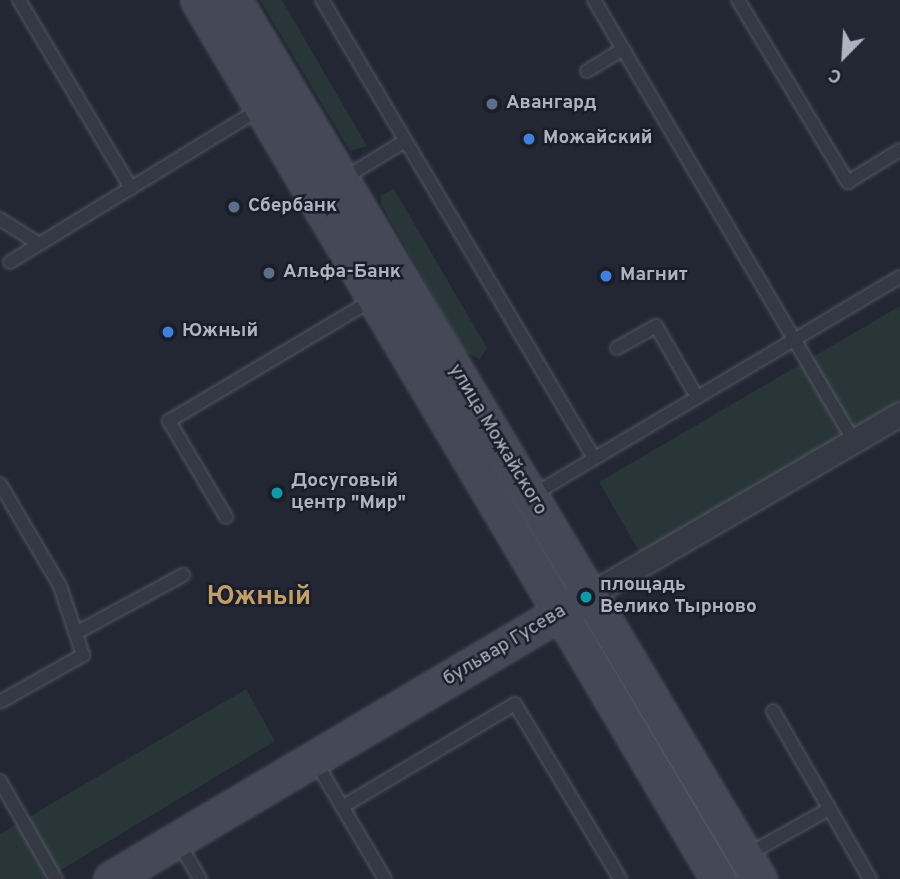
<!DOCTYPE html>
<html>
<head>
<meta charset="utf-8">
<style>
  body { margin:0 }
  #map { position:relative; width:900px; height:879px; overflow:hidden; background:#222733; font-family:Overpass,sans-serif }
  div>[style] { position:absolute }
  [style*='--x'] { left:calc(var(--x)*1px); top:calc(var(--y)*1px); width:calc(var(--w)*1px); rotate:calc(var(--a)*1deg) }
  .green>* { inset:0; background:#283638 }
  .roads { filter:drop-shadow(0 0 2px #535662) drop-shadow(0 0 2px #535662) }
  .lane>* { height:12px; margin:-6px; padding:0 6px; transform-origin:6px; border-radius:6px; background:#353944 }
  .street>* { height:23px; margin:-11.5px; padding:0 11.5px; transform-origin:11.5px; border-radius:11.5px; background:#353944 }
  .secondary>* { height:33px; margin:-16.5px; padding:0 16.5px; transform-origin:16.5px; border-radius:16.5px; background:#444857 }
  .dots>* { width:19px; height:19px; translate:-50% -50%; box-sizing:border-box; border:4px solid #1b1e29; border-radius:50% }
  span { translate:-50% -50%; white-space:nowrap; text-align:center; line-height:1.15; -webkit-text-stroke:5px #1b1e29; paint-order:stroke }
  .poi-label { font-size:19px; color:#afb3c1; font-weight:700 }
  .left { translate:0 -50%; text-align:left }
  .street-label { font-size:19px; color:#afb3c1 }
  .district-label { font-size:26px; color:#c39f68; font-weight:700 }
  .north { position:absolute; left:809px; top:21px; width:70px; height:70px; -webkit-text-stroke:5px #1b1e29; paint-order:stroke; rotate:204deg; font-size:19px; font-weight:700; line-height:28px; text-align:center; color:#afb3c1 }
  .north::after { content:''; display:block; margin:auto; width:24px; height:32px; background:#afb3c1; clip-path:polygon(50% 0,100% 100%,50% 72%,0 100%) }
</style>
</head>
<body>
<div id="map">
  <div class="green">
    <div style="clip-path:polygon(260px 0,282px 0,367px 146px,350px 151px)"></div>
    <div style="clip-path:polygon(394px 189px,487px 348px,480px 359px,465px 352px,381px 204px,381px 195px)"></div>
    <div style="clip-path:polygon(900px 306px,900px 401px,640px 553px,599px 482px)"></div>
    <div style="clip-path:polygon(246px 689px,275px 741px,46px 879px,0 879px,0 834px)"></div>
  </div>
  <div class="roads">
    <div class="lane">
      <div style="--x:19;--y:0;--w:219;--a:59.2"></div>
      <div style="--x:322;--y:0;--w:533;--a:59.29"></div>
      <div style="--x:594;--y:0;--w:512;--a:59.48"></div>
      <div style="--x:738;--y:0;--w:213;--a:58.9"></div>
      <div style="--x:848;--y:182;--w:61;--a:-31.6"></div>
      <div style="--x:587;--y:71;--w:42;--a:-31.4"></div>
      <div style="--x:343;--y:179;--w:73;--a:-31.5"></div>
      <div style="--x:0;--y:219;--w:46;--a:32.7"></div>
      <div style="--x:10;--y:262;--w:294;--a:-31.5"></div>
      <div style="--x:617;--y:348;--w:45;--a:-29.4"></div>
      <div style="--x:656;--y:326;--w:82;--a:60"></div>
      <div style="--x:0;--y:484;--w:118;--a:59.5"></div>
      <div style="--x:60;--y:586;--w:73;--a:71.6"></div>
      <div style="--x:83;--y:655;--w:95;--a:150.5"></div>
      <div style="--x:531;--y:496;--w:429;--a:-30.7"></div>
      <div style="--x:226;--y:517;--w:112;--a:-120.7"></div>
      <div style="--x:169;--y:421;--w:236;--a:-30.8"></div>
      <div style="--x:76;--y:633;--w:122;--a:-28.5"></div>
      <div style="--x:773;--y:711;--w:194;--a:60"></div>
      <div style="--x:314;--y:759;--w:139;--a:59.4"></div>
      <div style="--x:0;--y:781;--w:113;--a:60.3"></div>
      <div style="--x:342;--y:807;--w:201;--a:-30.8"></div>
      <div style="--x:515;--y:704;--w:204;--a:59"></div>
      <div style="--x:177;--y:840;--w:45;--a:59.5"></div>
      <div style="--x:747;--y:855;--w:94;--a:-29.3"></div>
    </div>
    <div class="street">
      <div style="--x:589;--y:595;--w:360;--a:-30.2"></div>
    </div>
    <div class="secondary">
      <div style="--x:198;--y:0;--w:1021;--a:59.39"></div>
      <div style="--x:234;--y:0;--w:1024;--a:59.15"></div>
      <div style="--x:111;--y:879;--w:543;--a:-30.67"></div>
    </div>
  </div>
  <div class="dots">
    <div style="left:492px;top:104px;background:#5c6f8a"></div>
    <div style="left:529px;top:139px;background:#3f7fe0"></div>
    <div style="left:234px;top:207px;background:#5c6f8a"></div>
    <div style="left:269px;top:273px;background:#5c6f8a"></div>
    <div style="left:606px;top:276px;background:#3f7fe0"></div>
    <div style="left:168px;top:332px;background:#3f7fe0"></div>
    <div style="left:277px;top:493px;background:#0f9aa8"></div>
    <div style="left:586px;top:597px;background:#0f9aa8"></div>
  </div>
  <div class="poi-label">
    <span class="left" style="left:506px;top:104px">Авангард</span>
    <span class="left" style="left:543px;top:139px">Можайский</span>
    <span class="left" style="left:248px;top:207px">Сбербанк</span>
    <span class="left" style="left:283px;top:273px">Альфа-Банк</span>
    <span class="left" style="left:620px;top:276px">Магнит</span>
    <span class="left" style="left:182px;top:332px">Южный</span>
    <span class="left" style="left:291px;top:493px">Досуговый<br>центр "Мир"</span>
    <span class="left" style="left:600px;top:597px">площадь<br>Велико Тырново</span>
  </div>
  <div class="street-label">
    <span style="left:497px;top:440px;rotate:59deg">улица Можайского</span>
    <span style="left:505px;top:646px;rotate:-31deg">бульвар Гусева</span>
  </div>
  <div class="district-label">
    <span style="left:259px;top:598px">Южный</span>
  </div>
  <div class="north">С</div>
</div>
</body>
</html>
